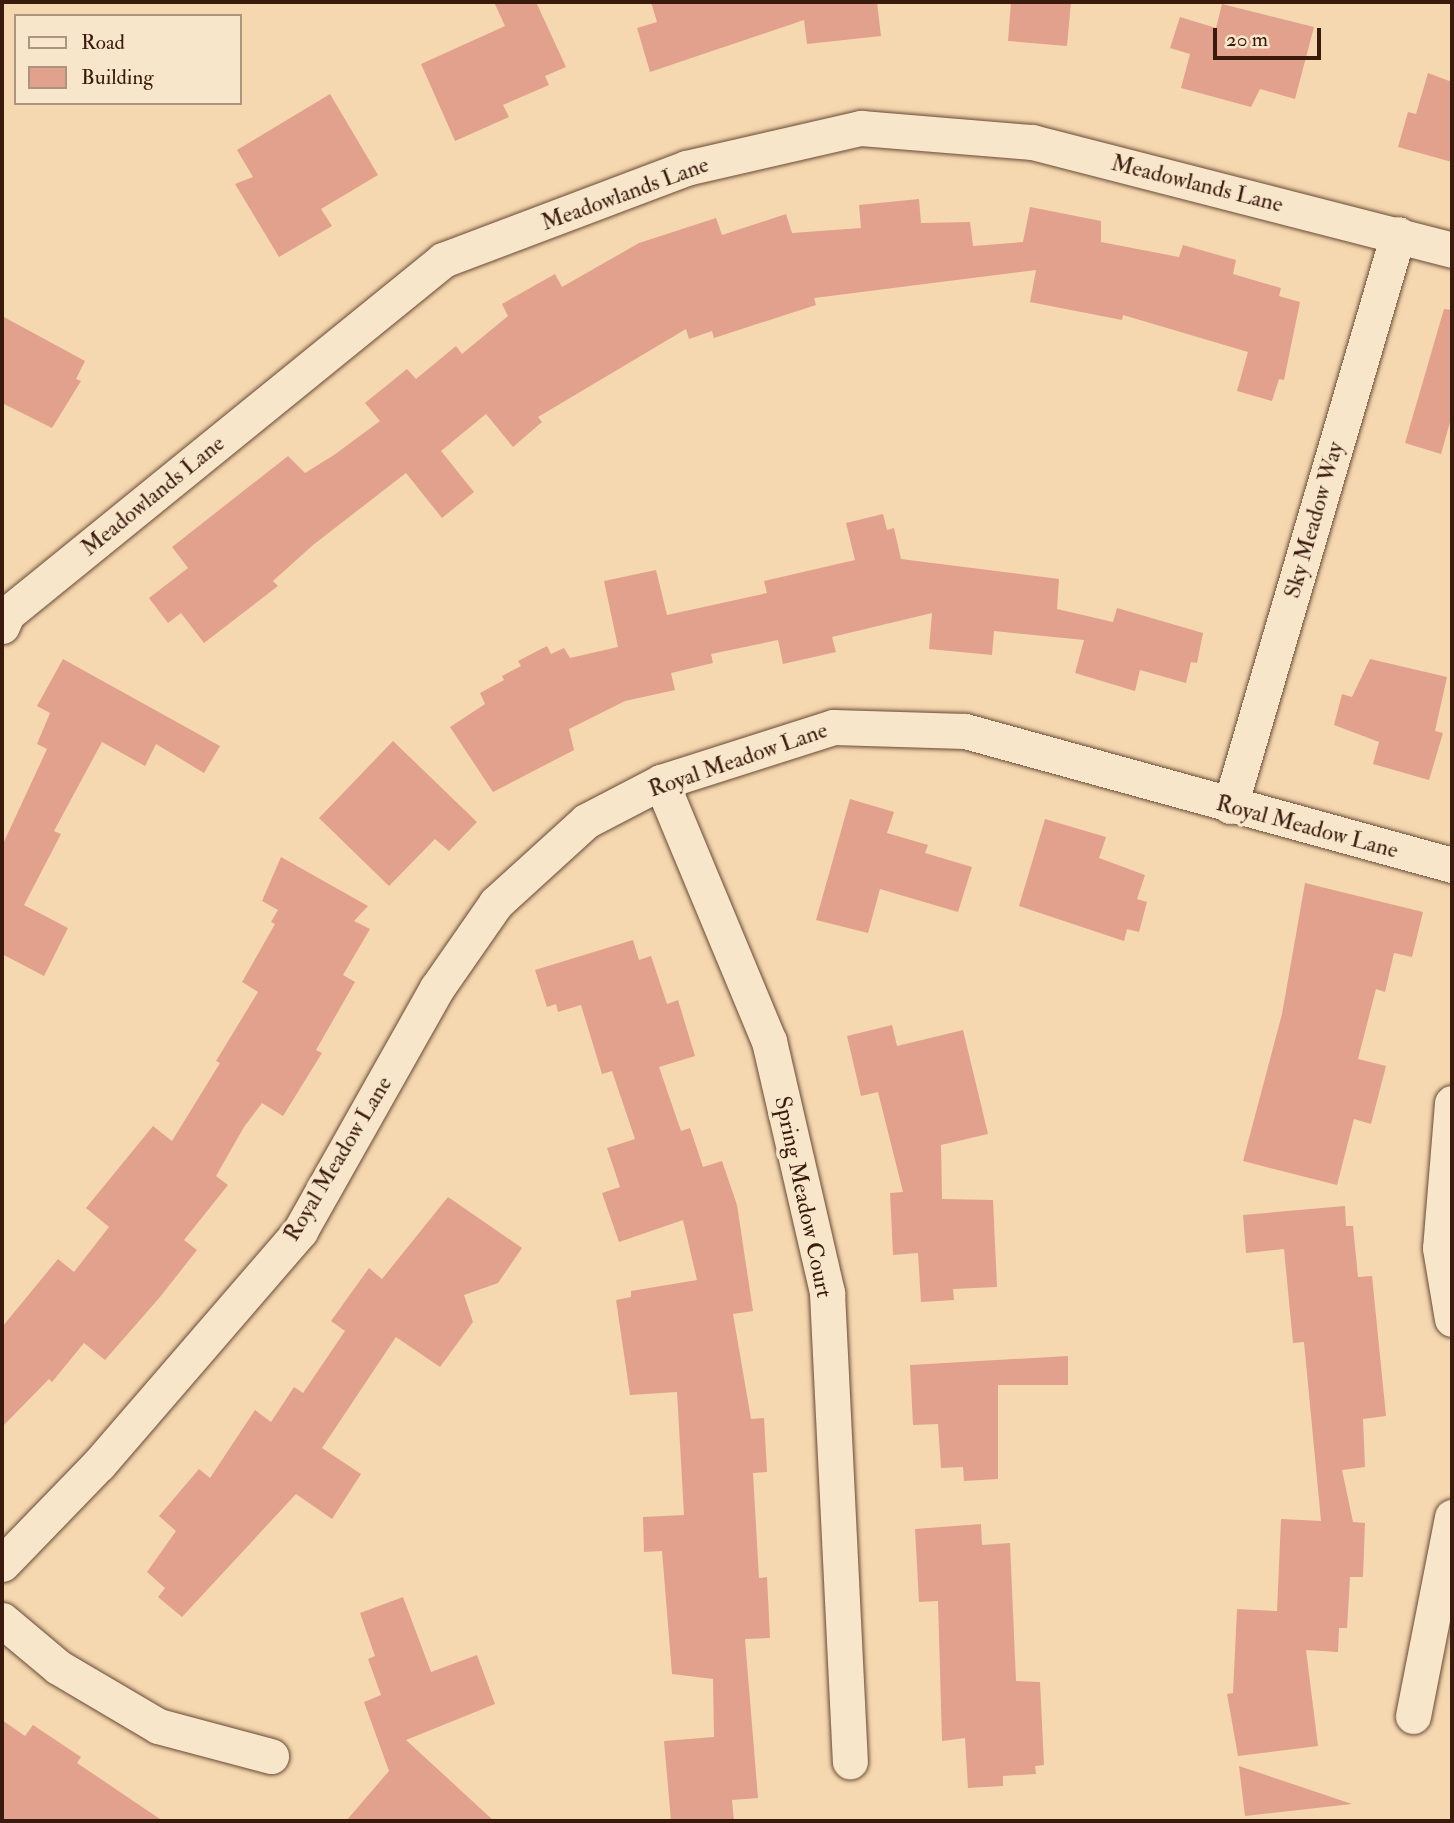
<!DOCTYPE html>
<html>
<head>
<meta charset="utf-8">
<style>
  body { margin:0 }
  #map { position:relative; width:1454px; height:1823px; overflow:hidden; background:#f5d8af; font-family:"IM FELL Double Pica",serif }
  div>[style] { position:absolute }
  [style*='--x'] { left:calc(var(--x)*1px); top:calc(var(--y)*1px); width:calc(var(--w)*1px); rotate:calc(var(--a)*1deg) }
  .building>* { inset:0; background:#e2a18d }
  .roads { filter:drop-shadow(0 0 2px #694a36) drop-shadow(0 0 2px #694a36) }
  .minor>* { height:35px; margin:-17.5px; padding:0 17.5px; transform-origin:17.5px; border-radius:17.5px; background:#f8e6cb }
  span { translate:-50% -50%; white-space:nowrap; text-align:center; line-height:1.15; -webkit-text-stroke:7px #f8e6cb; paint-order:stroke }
  .street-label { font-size:23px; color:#3a1a0d }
  .frame { position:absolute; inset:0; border:4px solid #3a1a0d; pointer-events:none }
  .legend { position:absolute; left:14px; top:14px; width:228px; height:91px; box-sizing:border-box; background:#f8e6cb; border:2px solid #ac947f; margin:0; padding:9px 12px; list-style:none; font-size:21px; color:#3a1a0d }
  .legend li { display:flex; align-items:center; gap:14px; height:35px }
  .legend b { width:35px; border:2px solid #ac947f }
  .scale { position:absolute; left:1213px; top:28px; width:108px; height:32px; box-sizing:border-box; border:4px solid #3a1a0d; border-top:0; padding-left:9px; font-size:21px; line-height:24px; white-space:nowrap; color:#3a1a0d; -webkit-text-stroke:5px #f8e6cb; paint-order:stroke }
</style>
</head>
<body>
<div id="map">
  <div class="building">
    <div style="clip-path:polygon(494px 2px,536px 2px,566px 67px,545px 76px,549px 85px,503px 105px,509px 117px,455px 141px,421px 64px,505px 26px)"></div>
    <div style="clip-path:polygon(651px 2px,877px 2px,881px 36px,807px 44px,804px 20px,650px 72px,637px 28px,657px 22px)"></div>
    <div style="clip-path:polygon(1011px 2px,1071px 2px,1067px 46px,1008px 41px)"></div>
    <div style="clip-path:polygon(1222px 4px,1314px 27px,1295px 99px,1260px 89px,1251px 107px,1181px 88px,1190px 54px,1170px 48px,1180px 17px,1216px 28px)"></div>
    <div style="clip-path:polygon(1428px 73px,1452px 82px,1452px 162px,1398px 147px,1408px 112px,1416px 114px)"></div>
    <div style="clip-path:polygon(330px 94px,378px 175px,321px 209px,332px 226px,279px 257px,235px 184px,253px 177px,237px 150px)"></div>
    <div style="clip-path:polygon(919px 199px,921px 223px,970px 222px,973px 246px,1023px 242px,1030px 207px,1101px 221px,1101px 242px,1179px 257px,1183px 245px,1236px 260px,1233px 274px,1281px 288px,1279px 296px,1300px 302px,1284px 380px,1279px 379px,1272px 401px,1237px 391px,1248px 352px,1123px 315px,1122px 320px,1030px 302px,1036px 270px,814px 298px,816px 305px,714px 338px,712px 331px,689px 339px,686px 329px,538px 417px,542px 422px,513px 447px,486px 414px,441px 451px,474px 492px,442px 518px,406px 473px,313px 545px,273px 581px,278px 586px,204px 643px,181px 613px,168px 623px,149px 598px,188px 568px,172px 547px,288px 456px,305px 473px,334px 455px,380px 421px,365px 403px,407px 369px,416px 379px,456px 346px,462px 354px,508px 316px,502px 304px,555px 274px,562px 287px,639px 243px,716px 218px,722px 235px,786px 214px,792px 233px,861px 228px,859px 205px)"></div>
    <div style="clip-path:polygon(1444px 309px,1452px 310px,1452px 415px,1441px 454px,1405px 443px)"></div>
    <div style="clip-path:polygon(2px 316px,85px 361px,76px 379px,81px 381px,52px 428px,2px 403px)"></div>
    <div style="clip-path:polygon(883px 514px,887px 530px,894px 528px,901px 559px,1059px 579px,1057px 609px,1113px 622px,1117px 608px,1203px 633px,1197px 663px,1191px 662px,1186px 683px,1140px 670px,1135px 691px,1075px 673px,1084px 640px,994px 631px,992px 655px,929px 649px,932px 613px,832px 637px,836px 652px,783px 664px,778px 640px,711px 654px,713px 663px,671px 673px,675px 690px,625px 701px,569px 729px,574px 750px,493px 792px,450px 727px,485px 704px,480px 693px,504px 680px,502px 676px,521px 666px,518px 661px,547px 646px,551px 654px,564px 648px,570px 658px,618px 647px,604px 581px,656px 570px,667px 615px,767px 593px,764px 581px,855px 560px,846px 523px)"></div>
    <div style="clip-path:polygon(63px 659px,220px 746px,204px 773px,156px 744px,145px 766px,102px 742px,54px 831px,61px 834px,24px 905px,68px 928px,44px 976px,2px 954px,2px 846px,47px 749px,37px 744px,50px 713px,37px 706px)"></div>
    <div style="clip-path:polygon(1370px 659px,1447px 677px,1435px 731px,1443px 733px,1429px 780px,1373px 764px,1379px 742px,1334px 725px,1342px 694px,1352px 697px)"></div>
    <div style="clip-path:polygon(393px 741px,477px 822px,449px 851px,435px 839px,389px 886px,319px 818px)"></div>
    <div style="clip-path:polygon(850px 799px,894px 812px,887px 833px,928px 845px,925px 853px,972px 867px,958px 912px,880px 889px,868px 933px,816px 920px)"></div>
    <div style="clip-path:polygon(1045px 819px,1106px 837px,1099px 858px,1145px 875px,1137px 899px,1147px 902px,1139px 932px,1127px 929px,1124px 941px,1019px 906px)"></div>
    <div style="clip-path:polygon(281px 857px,368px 906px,354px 921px,370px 929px,343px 975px,355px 982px,316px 1050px,322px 1053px,283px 1116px,262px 1103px,244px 1127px,216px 1176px,228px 1185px,184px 1240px,197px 1250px,160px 1297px,105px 1360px,84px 1343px,52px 1382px,49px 1379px,2px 1427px,2px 1327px,58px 1259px,74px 1272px,109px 1227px,86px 1208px,153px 1126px,172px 1141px,220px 1063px,216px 1061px,258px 992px,242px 982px,275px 924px,271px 922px,278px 910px,262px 901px)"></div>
    <div style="clip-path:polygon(1305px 883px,1423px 912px,1412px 957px,1394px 953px,1385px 992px,1376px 989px,1358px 1059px,1386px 1066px,1371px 1124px,1354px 1119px,1337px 1185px,1243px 1161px,1282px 1014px)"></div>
    <div style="clip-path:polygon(633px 940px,639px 960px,651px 956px,667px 1004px,678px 1000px,695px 1056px,659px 1067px,681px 1131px,690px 1128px,703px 1167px,722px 1161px,737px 1205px,753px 1311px,733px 1314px,751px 1419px,764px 1418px,767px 1472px,753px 1473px,759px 1578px,767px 1577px,770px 1638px,745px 1639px,758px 1798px,732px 1800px,734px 1821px,671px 1821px,664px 1741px,714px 1737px,713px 1679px,672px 1674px,662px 1551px,644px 1552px,643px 1517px,684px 1515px,677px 1392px,630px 1395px,616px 1300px,631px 1297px,631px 1291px,697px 1280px,683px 1220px,619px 1242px,602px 1193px,620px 1187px,607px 1148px,635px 1139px,612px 1071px,602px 1074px,581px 1005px,558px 1012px,556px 1004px,547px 1007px,535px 970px)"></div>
    <div style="clip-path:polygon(892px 1025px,897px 1046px,963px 1030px,988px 1134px,941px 1145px,942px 1199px,993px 1200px,997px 1287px,953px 1289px,954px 1300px,921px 1302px,918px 1253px,893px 1255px,890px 1193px,903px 1192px,878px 1092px,861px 1096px,847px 1036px)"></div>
    <div style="clip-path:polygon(448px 1197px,522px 1248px,498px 1283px,464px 1295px,473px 1322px,440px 1367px,396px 1337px,322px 1448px,361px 1474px,332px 1519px,296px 1494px,182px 1617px,158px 1597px,165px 1588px,147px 1572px,176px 1531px,159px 1516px,199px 1469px,210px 1478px,255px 1410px,271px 1422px,294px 1387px,303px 1393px,345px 1331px,331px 1321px,369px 1268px,382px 1279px)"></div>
    <div style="clip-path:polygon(1345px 1206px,1346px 1226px,1353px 1226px,1358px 1277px,1372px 1276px,1386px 1416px,1363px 1419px,1365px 1467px,1342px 1470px,1353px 1522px,1365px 1523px,1363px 1577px,1350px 1577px,1347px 1628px,1339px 1628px,1338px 1652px,1306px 1650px,1318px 1746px,1238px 1756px,1227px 1694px,1233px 1693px,1237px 1609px,1277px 1611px,1281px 1519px,1321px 1521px,1304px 1342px,1293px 1343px,1284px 1249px,1246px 1253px,1243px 1215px)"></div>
    <div style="clip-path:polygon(1068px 1356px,1068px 1385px,998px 1385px,998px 1479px,964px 1481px,963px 1467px,941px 1468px,938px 1424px,913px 1425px,910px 1365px)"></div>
    <div style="clip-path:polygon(981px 1524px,982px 1545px,1010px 1543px,1016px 1681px,1040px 1682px,1044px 1765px,1035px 1766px,1036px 1774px,1003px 1776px,1003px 1786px,968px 1788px,965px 1738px,942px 1741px,938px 1601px,919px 1602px,915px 1529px)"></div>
    <div style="clip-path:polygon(403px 1597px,431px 1672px,477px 1655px,495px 1704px,406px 1740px,494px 1821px,346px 1821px,389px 1771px,364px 1702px,381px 1695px,368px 1659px,375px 1656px,360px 1613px)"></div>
    <div style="clip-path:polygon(2px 1720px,25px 1736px,33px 1725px,81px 1757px,77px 1763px,163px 1821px,2px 1821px)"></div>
    <div style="clip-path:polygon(1239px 1766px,1352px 1804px,1245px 1816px)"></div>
  </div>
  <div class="roads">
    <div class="minor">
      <div style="--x:2;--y:626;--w:13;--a:-67"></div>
      <div style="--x:7;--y:614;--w:562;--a:-39.07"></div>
      <div style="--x:443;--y:260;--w:260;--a:-20.7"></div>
      <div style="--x:686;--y:168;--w:180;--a:-12.9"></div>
      <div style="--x:861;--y:128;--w:172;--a:4.7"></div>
      <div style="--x:1032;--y:142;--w:434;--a:14.4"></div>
      <div style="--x:661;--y:782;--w:281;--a:67.4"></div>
      <div style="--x:769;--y:1041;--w:259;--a:77"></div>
      <div style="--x:827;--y:1293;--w:469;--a:87.2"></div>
      <div style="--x:1230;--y:806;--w:596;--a:-73.63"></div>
      <div style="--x:1452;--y:1103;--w:145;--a:94.7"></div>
      <div style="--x:1440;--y:1248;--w:72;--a:80.4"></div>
      <div style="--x:2;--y:1564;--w:139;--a:-45.9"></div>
      <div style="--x:99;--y:1464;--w:308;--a:-49.2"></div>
      <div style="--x:300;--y:1231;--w:279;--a:-60.6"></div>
      <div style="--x:437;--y:988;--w:103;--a:-55.2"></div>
      <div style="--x:496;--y:903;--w:122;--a:-42.3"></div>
      <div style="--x:586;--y:821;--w:85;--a:-27.5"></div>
      <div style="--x:661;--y:782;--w:181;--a:-17.7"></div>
      <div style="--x:833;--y:727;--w:132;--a:1.7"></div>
      <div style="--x:965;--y:731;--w:505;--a:15.38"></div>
      <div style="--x:2;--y:1620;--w:73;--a:40"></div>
      <div style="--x:58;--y:1667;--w:116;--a:30.5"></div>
      <div style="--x:158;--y:1726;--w:117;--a:14.9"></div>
      <div style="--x:1413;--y:1716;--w:203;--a:-78.9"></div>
    </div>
  </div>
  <div class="street-label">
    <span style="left:1197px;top:184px;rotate:14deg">Meadowlands Lane</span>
    <span style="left:625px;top:194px;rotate:-20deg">Meadowlands Lane</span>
    <span style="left:153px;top:496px;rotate:-39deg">Meadowlands Lane</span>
    <span style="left:1314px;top:520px;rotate:-74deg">Sky Meadow Way</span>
    <span style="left:738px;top:760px;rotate:-19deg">Royal Meadow Lane</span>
    <span style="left:1307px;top:827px;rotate:15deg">Royal Meadow Lane</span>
    <span style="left:338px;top:1159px;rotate:-59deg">Royal Meadow Lane</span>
    <span style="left:803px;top:1197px;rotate:78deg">Spring Meadow Court</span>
  </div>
  <div class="frame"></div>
  <ul class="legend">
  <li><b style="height:9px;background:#f8e6cb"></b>Road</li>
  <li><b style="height:19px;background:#e2a18d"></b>Building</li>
  </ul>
  <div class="scale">20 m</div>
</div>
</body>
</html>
